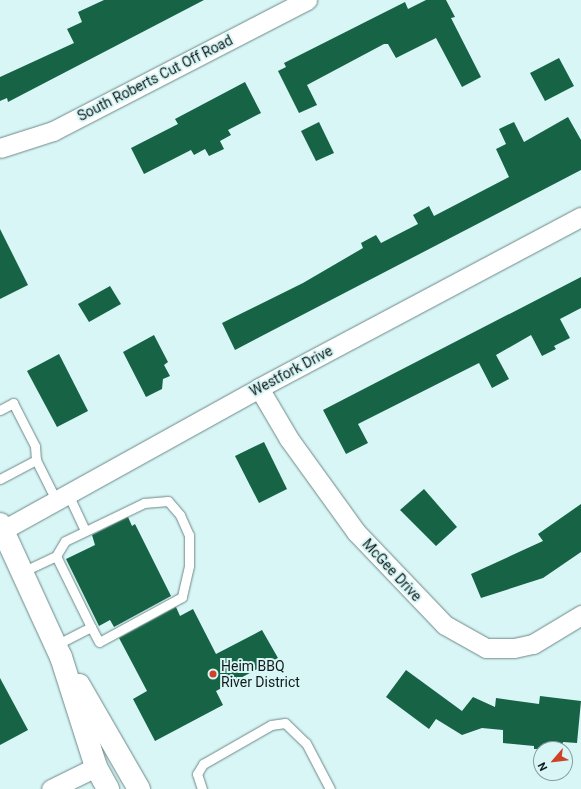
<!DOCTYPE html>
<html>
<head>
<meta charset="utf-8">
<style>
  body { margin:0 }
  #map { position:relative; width:581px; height:789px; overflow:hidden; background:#d9f6f6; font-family:Roboto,sans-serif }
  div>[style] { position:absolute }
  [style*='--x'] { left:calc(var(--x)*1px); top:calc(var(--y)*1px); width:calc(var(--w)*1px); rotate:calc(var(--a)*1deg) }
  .building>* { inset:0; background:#166345 }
  .roads { filter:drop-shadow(0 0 1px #6d8888) drop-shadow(0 0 1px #6d8888) }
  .lane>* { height:9px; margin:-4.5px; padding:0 4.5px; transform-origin:4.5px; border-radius:4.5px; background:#fff }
  .street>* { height:19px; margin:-9.5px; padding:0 9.5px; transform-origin:9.5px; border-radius:9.5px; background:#fff }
  .secondary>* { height:22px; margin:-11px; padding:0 11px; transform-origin:11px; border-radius:11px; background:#fff }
  .dots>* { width:11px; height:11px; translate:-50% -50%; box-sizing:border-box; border:2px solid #d9f6f6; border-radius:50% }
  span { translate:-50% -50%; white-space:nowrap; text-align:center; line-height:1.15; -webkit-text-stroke:4px #d9f6f6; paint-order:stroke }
  .street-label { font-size:14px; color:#111b1b }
  .poi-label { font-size:14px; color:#111b1b }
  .left { translate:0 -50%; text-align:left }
  .north { position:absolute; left:533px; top:741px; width:40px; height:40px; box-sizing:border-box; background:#d9f6f6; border:1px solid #899e9e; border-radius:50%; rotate:242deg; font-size:11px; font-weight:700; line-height:16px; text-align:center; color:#111b1b }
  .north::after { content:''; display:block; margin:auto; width:14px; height:18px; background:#ce4328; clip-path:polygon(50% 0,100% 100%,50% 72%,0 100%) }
</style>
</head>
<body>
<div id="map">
  <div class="building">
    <div style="clip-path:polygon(104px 0,204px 0,8px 102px,7px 98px,0 101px,0 77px,74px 43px,67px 29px,82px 22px,78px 12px)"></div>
    <div style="clip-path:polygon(426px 0,446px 0,455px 17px,451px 18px,481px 77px,462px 87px,436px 38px,396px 58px,388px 44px,384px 44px,307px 85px,317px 105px,299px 113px,278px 71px,286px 67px,284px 63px,405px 2px,408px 9px)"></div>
    <div style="clip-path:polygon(559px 58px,574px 86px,545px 101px,530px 73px)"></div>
    <div style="clip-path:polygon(245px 82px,261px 113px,228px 130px,231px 135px,220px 141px,224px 149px,209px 156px,205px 149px,194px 155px,191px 150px,144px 174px,131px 148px,178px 124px,175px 119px)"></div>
    <div style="clip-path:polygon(568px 117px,581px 140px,581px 170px,235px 350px,222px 323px,303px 283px,363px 248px,361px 243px,376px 235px,381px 243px,418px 224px,413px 215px,429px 206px,434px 216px,509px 177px,496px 149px,506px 144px,499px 129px,514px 122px,524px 142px)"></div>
    <div style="clip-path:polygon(319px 122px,334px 153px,316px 161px,301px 131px)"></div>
    <div style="clip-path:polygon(0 229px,28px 285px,0 299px)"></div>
    <div style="clip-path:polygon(581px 277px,581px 308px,560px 319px,570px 338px,554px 346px,556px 349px,542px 356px,531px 335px,496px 355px,509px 379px,492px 388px,479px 363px,358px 424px,368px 443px,346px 454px,323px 410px)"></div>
    <div style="clip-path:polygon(110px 286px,121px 304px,89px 322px,78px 304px)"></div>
    <div style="clip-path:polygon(154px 335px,168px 362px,164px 365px,170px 376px,163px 379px,162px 389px,146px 397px,123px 352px)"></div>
    <div style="clip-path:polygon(59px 354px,88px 411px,57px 427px,27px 371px)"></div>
    <div style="clip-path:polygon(264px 442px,287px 489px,259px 503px,235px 456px)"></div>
    <div style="clip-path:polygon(424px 489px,457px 527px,436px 546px,400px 510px)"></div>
    <div style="clip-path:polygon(581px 504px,581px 552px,543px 578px,481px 598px,471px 574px,543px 541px,538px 534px)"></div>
    <div style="clip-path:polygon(128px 517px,132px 526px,135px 524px,171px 596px,114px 627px,110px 620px,99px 626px,66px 559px,95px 545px,92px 535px)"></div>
    <div style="clip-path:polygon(176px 607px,180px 616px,193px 609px,216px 654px,262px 630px,278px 658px,216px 691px,223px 705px,155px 741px,133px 699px,147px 691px,119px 638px)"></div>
    <div style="clip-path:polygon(406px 670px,462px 711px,473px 697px,495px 707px,496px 698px,539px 704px,540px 696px,581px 701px,577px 743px,563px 742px,562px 749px,534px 749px,534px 746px,503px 743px,503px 730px,482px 728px,462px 735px,436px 719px,429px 729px,386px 697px)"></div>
    <div style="clip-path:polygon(0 678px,28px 730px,0 745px)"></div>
  </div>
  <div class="roads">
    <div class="lane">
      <div style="--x:0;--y:410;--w:15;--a:-28"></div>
      <div style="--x:13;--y:403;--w:48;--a:62.9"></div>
      <div style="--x:35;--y:446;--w:14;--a:86"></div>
      <div style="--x:0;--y:479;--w:41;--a:-27.8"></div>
      <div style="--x:36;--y:460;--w:45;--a:63.4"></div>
      <div style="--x:68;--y:494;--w:40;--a:65"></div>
      <div style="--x:56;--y:556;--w:17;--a:-59"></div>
      <div style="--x:65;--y:541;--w:88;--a:-25.7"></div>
      <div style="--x:144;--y:503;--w:24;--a:-5"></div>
      <div style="--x:168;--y:501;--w:18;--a:49"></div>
      <div style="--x:180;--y:515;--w:22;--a:66"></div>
      <div style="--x:189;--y:535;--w:31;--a:90"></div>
      <div style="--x:189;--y:566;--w:32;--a:103"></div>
      <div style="--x:182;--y:597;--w:94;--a:151.5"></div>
      <div style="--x:99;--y:642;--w:17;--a:-118"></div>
      <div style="--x:22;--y:572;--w:38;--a:-25"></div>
      <div style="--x:56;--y:556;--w:79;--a:63.8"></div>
      <div style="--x:91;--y:627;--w:39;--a:153"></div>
      <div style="--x:202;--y:789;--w:16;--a:-108"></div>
      <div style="--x:197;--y:774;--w:12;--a:-59"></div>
      <div style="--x:203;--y:764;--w:78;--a:-29.8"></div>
      <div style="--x:271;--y:725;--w:14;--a:-8"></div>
      <div style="--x:285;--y:723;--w:29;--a:44"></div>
      <div style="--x:306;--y:743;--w:52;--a:62.4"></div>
    </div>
    <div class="street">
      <div style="--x:0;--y:148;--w:56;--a:-17.8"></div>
      <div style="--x:53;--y:131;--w:286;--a:-27.3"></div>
      <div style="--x:259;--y:388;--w:59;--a:59.5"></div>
      <div style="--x:289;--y:439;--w:115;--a:54.2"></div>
      <div style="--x:356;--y:532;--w:129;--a:46.3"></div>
      <div style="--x:445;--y:625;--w:47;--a:29.3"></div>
      <div style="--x:486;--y:648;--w:28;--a:0"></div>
      <div style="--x:514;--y:648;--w:19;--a:-12"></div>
      <div style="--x:533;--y:644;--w:56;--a:-31.1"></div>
      <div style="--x:3;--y:530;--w:293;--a:-29"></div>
      <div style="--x:259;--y:388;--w:365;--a:-28"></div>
      <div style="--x:51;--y:789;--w:50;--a:-26.1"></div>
    </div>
    <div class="secondary">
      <div style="--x:0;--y:524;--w:146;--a:65.4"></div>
      <div style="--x:61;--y:657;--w:115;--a:72.3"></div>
      <div style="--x:96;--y:767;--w:25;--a:61"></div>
      <div style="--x:79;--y:685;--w:120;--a:60"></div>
    </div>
  </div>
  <div class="dots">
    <div style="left:213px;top:674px;background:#ce4328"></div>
  </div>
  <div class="street-label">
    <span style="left:155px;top:78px;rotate:-27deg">South Roberts Cut Off Road</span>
    <span style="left:291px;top:371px;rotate:-28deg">Westfork Drive</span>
    <span style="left:392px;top:570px;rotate:47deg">McGee Drive</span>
  </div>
  <div class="poi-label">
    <span class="left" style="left:221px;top:674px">Heim BBQ<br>River District</span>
  </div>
  <div class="north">N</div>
</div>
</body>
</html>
